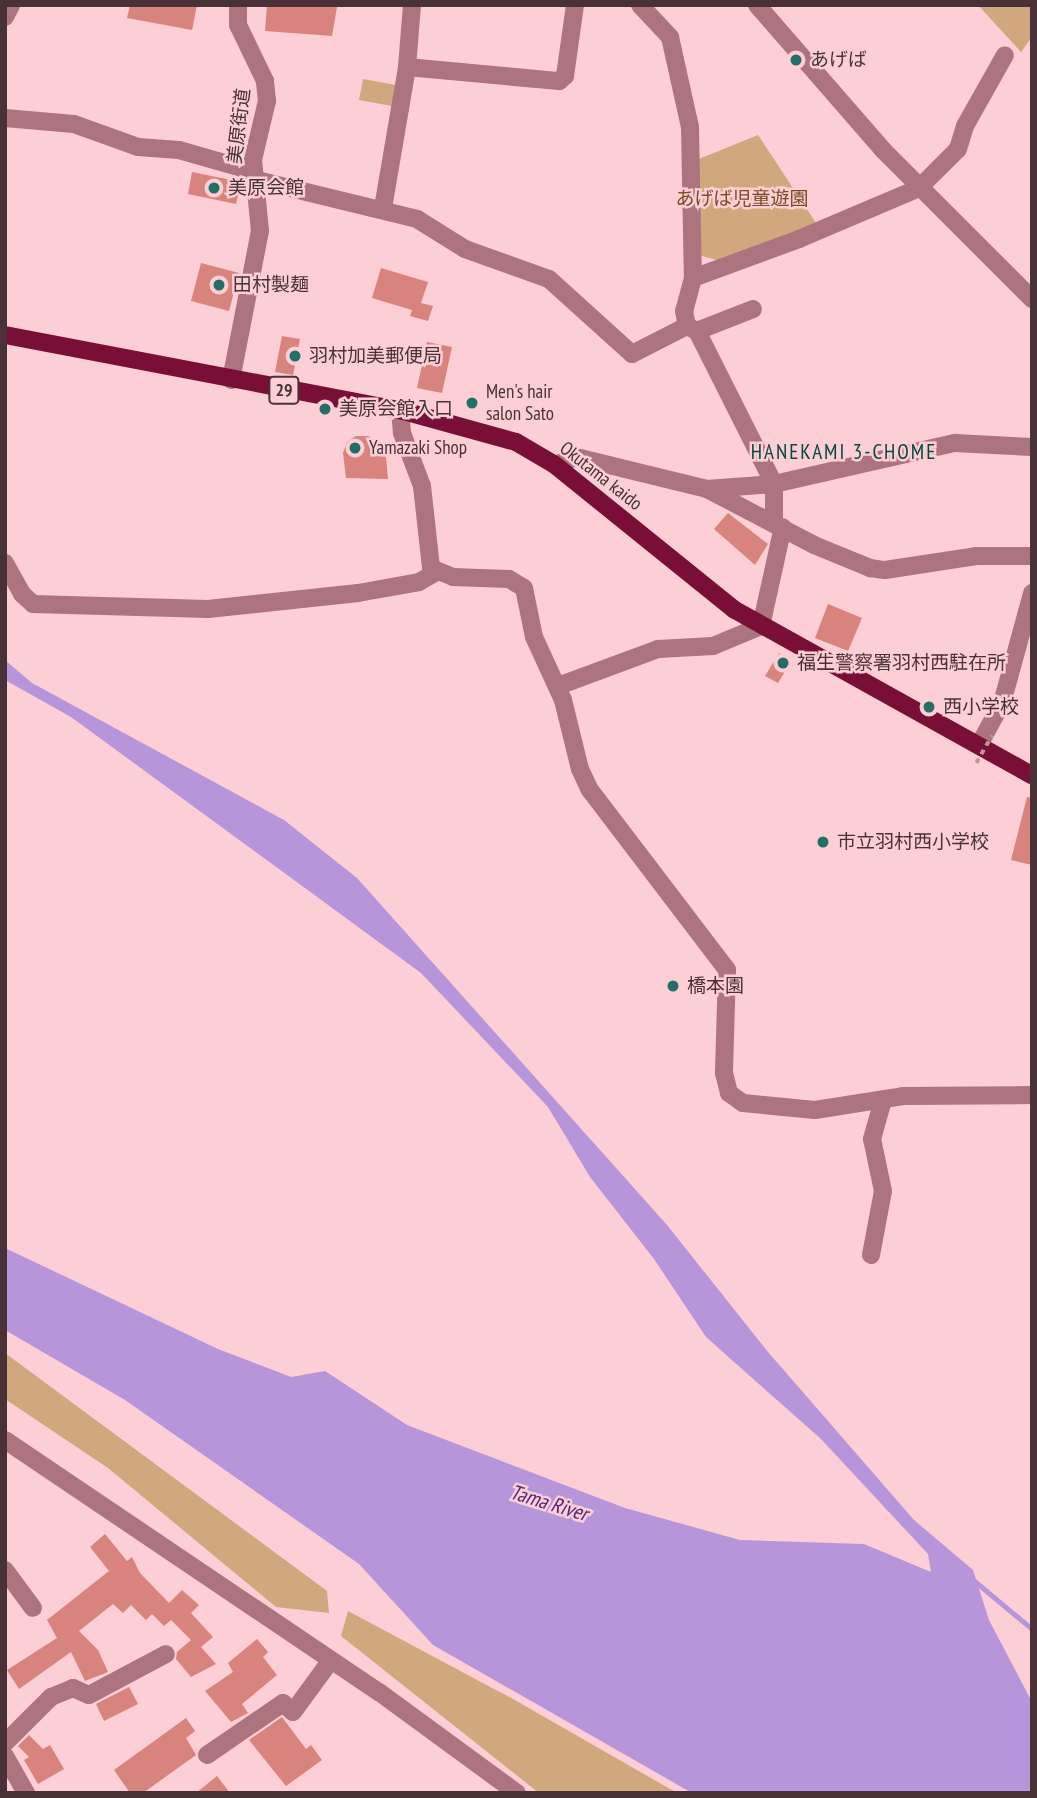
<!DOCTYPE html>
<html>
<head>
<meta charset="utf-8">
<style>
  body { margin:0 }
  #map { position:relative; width:1037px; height:1798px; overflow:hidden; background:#fcced6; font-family:"PT Sans Narrow","Noto Sans JP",sans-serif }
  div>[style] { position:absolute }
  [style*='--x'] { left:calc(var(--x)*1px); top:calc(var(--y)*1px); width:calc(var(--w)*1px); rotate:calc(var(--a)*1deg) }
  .green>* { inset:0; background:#d1a77d }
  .water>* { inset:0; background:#b795db }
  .stream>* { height:5px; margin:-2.5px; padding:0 2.5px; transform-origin:2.5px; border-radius:2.5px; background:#b795db }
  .building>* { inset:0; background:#d8847c }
  .minor>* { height:18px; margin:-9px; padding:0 9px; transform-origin:9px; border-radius:9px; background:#ad737f }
  .major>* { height:18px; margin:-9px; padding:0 9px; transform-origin:9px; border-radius:9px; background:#790e36 }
  .path-bridge>* { height:3.5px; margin-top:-1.75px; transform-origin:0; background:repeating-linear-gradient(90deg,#bd979e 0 5px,transparent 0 10px) }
  .dots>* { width:19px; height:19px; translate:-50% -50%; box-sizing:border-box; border:4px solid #fcced6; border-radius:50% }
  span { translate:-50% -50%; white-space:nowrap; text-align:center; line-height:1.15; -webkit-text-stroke:5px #fcced6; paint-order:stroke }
  .shield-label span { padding:2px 5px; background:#fcced6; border:2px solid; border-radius:5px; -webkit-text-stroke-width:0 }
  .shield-label { font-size:18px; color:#493237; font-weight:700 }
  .poi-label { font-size:19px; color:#493237 }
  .left { translate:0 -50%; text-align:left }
  .street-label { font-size:19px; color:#493237 }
  .park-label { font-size:19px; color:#754d20 }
  .neighbourhood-label { font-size:21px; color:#074742; letter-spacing:2px }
  .water-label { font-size:21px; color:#542879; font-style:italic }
  .frame { position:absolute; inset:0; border:7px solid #493237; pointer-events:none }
</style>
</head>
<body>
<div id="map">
  <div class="green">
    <div style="clip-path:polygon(978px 5px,1032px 5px,1032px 37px,1021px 52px)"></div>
    <div style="clip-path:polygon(363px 79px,396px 85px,392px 106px,359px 100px)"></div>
    <div style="clip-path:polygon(758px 135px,816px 223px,717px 260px,702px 256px,696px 237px,694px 161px)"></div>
    <div style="clip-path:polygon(5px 1353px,327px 1591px,329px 1613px,276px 1607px,108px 1468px,5px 1399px)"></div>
    <div style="clip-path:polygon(348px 1611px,513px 1699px,677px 1793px,539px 1793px,341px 1636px)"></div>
  </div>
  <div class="water">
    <div style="clip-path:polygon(5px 660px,32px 683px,284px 820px,357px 878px,667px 1225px,768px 1352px,914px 1520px,973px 1570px,989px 1620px,1032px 1702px,1032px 1793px,692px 1793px,433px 1645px,359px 1564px,125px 1400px,5px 1330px,5px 1248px,218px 1349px,291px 1377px,325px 1371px,407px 1425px,625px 1508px,740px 1540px,864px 1544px,931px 1572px,928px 1554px,821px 1439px,706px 1337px,654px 1259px,590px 1177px,548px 1107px,421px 973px,71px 717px,5px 680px)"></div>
  </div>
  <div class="stream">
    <div style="--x:972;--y:1579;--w:78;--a:39.8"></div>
  </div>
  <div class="building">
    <div style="clip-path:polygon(130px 5px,197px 5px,192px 30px,127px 18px)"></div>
    <div style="clip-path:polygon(267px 5px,337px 7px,332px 36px,265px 31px)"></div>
    <div style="clip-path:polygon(192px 172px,241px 182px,236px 204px,188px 194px)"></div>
    <div style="clip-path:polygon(201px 263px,239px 273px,229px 311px,191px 301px)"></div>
    <div style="clip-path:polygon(381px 268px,428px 282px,421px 303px,433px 306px,428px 321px,410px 316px,412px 310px,372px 298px)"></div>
    <div style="clip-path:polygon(282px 336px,300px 339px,293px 375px,275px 372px)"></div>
    <div style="clip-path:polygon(427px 342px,452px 347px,442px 393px,417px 388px)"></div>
    <div style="clip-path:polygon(356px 436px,368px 436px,385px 447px,388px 479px,346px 478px,343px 453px,347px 442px)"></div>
    <div style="clip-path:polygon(728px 513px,768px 544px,755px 565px,714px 529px)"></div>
    <div style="clip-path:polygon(828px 604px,862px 618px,848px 651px,815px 638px)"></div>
    <div style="clip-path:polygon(779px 653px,792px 660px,778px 683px,765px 676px)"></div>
    <div style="clip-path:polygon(1027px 797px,1032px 798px,1032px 865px,1011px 860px)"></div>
    <div style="clip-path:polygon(105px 1534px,127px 1561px,132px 1557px,140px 1573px,169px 1603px,182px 1590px,199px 1605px,191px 1613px,213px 1637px,201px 1647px,216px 1664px,191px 1677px,176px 1659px,177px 1652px,191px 1640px,171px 1620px,164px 1626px,152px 1614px,146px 1620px,131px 1605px,123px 1613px,113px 1604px,79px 1631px,98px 1650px,108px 1672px,85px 1681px,71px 1652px,19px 1689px,7px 1670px,57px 1638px,47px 1620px,109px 1571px,90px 1547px)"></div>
    <div style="clip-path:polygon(257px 1639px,268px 1652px,263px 1657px,277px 1675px,242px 1704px,248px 1713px,231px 1722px,205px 1691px,233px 1672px,228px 1663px)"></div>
    <div style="clip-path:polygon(129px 1687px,138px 1704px,104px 1721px,96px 1704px)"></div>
    <div style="clip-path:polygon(282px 1717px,306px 1749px,311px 1745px,322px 1760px,286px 1786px,249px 1740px)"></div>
    <div style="clip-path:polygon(186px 1718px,195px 1731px,186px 1738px,196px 1755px,143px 1793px,130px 1793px,114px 1770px)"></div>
    <div style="clip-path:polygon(29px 1735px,43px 1749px,50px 1745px,64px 1769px,38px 1784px,24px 1760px,29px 1757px,18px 1746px)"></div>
    <div style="clip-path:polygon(217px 1776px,230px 1793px,196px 1793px)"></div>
  </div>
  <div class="minor">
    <div style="--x:640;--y:5;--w:44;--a:46.8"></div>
    <div style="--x:670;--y:37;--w:92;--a:77.5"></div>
    <div style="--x:690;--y:127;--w:151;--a:88.9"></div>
    <div style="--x:693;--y:278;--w:34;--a:105"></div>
    <div style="--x:684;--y:311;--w:15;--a:79"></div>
    <div style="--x:757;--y:5;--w:192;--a:49"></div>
    <div style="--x:883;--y:150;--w:211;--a:45"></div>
    <div style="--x:5;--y:17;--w:13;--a:-63"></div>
    <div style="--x:407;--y:67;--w:153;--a:5.3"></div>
    <div style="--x:559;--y:81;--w:8;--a:-40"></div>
    <div style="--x:565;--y:76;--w:72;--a:-82"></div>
    <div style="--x:5;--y:118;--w:69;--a:5"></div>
    <div style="--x:74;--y:124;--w:68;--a:19.8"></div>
    <div style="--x:138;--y:147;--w:41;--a:4.2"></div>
    <div style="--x:179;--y:150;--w:76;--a:16"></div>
    <div style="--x:257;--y:180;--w:165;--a:13.7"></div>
    <div style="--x:417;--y:219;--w:57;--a:32"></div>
    <div style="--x:465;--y:249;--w:89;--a:19.7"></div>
    <div style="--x:549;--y:279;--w:112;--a:42.1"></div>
    <div style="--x:632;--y:354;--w:62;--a:-27"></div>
    <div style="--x:687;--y:326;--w:11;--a:27"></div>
    <div style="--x:697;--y:331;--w:60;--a:-21.4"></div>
    <div style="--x:383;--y:208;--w:143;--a:-80.3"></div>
    <div style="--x:407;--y:67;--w:62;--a:-85.4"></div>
    <div style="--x:693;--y:278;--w:113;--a:-20.2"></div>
    <div style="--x:799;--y:239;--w:130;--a:-23"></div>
    <div style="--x:919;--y:188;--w:55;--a:-45"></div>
    <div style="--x:958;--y:149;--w:24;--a:-73"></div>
    <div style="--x:965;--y:126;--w:81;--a:-60.6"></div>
    <div style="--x:697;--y:331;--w:171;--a:63.3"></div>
    <div style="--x:774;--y:484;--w:38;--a:90"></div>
    <div style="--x:231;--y:380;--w:152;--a:-79"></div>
    <div style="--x:260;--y:231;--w:71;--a:-95.6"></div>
    <div style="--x:253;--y:160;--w:61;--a:-76.7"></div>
    <div style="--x:267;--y:101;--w:20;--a:-96"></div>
    <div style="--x:265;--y:81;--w:62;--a:-115.7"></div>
    <div style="--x:238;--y:25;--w:20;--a:-90"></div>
    <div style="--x:400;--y:410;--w:23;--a:85"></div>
    <div style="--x:402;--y:433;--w:57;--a:69.3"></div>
    <div style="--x:422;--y:486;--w:82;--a:83.7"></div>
    <div style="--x:431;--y:568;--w:24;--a:22"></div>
    <div style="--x:453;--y:577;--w:56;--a:2"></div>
    <div style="--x:509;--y:579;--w:17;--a:31"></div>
    <div style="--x:524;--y:588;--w:50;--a:78.5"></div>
    <div style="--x:534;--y:637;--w:69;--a:65.3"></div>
    <div style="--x:563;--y:700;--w:71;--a:76.2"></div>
    <div style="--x:580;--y:769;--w:23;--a:65"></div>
    <div style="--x:590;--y:790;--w:226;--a:52.7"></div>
    <div style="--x:727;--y:970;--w:103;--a:91.7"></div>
    <div style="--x:724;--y:1073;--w:21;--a:76"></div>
    <div style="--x:729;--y:1093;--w:17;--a:36"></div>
    <div style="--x:743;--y:1103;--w:72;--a:5.6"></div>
    <div style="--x:815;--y:1110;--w:89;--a:-9"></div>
    <div style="--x:903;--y:1096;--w:129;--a:-0.4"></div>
    <div style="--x:555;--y:465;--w:22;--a:-21"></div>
    <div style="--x:576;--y:457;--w:135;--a:13.7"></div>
    <div style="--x:707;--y:489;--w:121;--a:27.6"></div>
    <div style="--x:814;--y:545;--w:61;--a:22.3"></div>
    <div style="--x:870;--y:568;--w:15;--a:8"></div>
    <div style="--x:885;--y:570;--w:92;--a:-8.7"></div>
    <div style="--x:976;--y:556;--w:56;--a:0"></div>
    <div style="--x:707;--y:489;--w:67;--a:-4.3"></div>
    <div style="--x:774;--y:484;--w:186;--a:-12.8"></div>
    <div style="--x:955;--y:443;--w:77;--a:3"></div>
    <div style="--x:5;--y:563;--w:35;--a:61"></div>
    <div style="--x:22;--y:594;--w:15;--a:42"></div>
    <div style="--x:33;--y:604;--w:175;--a:1.6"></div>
    <div style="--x:208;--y:609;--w:151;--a:-6.1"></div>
    <div style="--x:358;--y:593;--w:62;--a:-10.2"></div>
    <div style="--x:419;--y:582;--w:20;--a:-30"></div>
    <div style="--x:558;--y:686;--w:107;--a:-20.3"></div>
    <div style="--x:658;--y:649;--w:55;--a:-3.1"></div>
    <div style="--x:713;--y:646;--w:52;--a:-22.6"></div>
    <div style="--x:761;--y:626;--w:101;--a:-77.5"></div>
    <div style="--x:979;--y:745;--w:48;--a:-61.3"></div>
    <div style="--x:1002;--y:703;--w:114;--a:-74.7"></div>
    <div style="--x:871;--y:1255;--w:65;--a:-79.4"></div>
    <div style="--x:883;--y:1191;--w:53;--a:-101.9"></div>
    <div style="--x:872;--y:1139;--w:41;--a:-74.2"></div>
    <div style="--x:5;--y:1440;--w:451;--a:34"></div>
    <div style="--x:379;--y:1692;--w:171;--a:36.2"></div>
    <div style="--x:5;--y:1570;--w:47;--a:53.6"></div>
    <div style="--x:5;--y:1743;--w:65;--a:-45"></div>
    <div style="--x:51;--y:1697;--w:24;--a:-22"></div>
    <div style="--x:73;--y:1688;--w:17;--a:24"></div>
    <div style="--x:89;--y:1695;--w:87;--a:-28"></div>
    <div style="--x:207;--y:1755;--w:92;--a:-34.4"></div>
    <div style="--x:283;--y:1703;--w:13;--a:42"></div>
    <div style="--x:293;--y:1712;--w:64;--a:-53.8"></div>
    <div style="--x:5;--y:1756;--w:43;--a:60.4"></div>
  </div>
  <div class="major">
    <div style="--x:5;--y:335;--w:402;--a:10.8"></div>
    <div style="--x:400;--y:410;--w:120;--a:15.4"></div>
    <div style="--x:516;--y:442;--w:45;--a:30.5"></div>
    <div style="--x:555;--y:465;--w:231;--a:38.9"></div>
    <div style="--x:735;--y:610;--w:340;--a:29.1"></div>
  </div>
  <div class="path-bridge">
    <div style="--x:976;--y:763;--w:32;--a:-60"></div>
  </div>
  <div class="dots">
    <div style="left:796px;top:60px;background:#256e67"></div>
    <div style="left:214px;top:188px;background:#256e67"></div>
    <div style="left:219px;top:285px;background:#256e67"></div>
    <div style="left:295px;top:356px;background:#256e67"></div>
    <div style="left:472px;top:403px;background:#256e67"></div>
    <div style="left:325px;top:409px;background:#256e67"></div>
    <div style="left:355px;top:448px;background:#256e67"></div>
    <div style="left:783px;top:663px;background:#256e67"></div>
    <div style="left:929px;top:707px;background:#256e67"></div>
    <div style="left:823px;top:842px;background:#256e67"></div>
    <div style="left:673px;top:986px;background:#256e67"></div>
  </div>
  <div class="shield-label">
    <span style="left:284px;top:390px">29</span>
  </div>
  <div class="poi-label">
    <span class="left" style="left:810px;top:60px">あげば</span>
    <span class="left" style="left:228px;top:188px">美原会館</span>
    <span class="left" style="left:233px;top:285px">田村製麺</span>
    <span class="left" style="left:309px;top:356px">羽村加美郵便局</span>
    <span class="left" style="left:486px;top:403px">Men's hair<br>salon Sato</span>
    <span class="left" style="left:339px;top:409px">美原会館入口</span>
    <span class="left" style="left:369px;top:448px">Yamazaki Shop</span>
    <span class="left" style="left:797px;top:663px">福生警察署羽村西駐在所</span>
    <span class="left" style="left:943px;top:707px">西小学校</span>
    <span class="left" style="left:837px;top:842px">市立羽村西小学校</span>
    <span class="left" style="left:687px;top:986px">橋本園</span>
  </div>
  <div class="street-label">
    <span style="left:239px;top:126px;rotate:-83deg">美原街道</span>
    <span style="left:601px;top:476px;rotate:38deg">Okutama kaido</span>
  </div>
  <div class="park-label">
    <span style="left:742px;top:199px">あげば児童遊園</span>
  </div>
  <div class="neighbourhood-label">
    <span style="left:844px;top:452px">HANEKAMI 3-CHOME</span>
  </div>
  <div class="water-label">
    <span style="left:549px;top:1503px;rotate:17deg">Tama River</span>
  </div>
  <div class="frame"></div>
</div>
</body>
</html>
